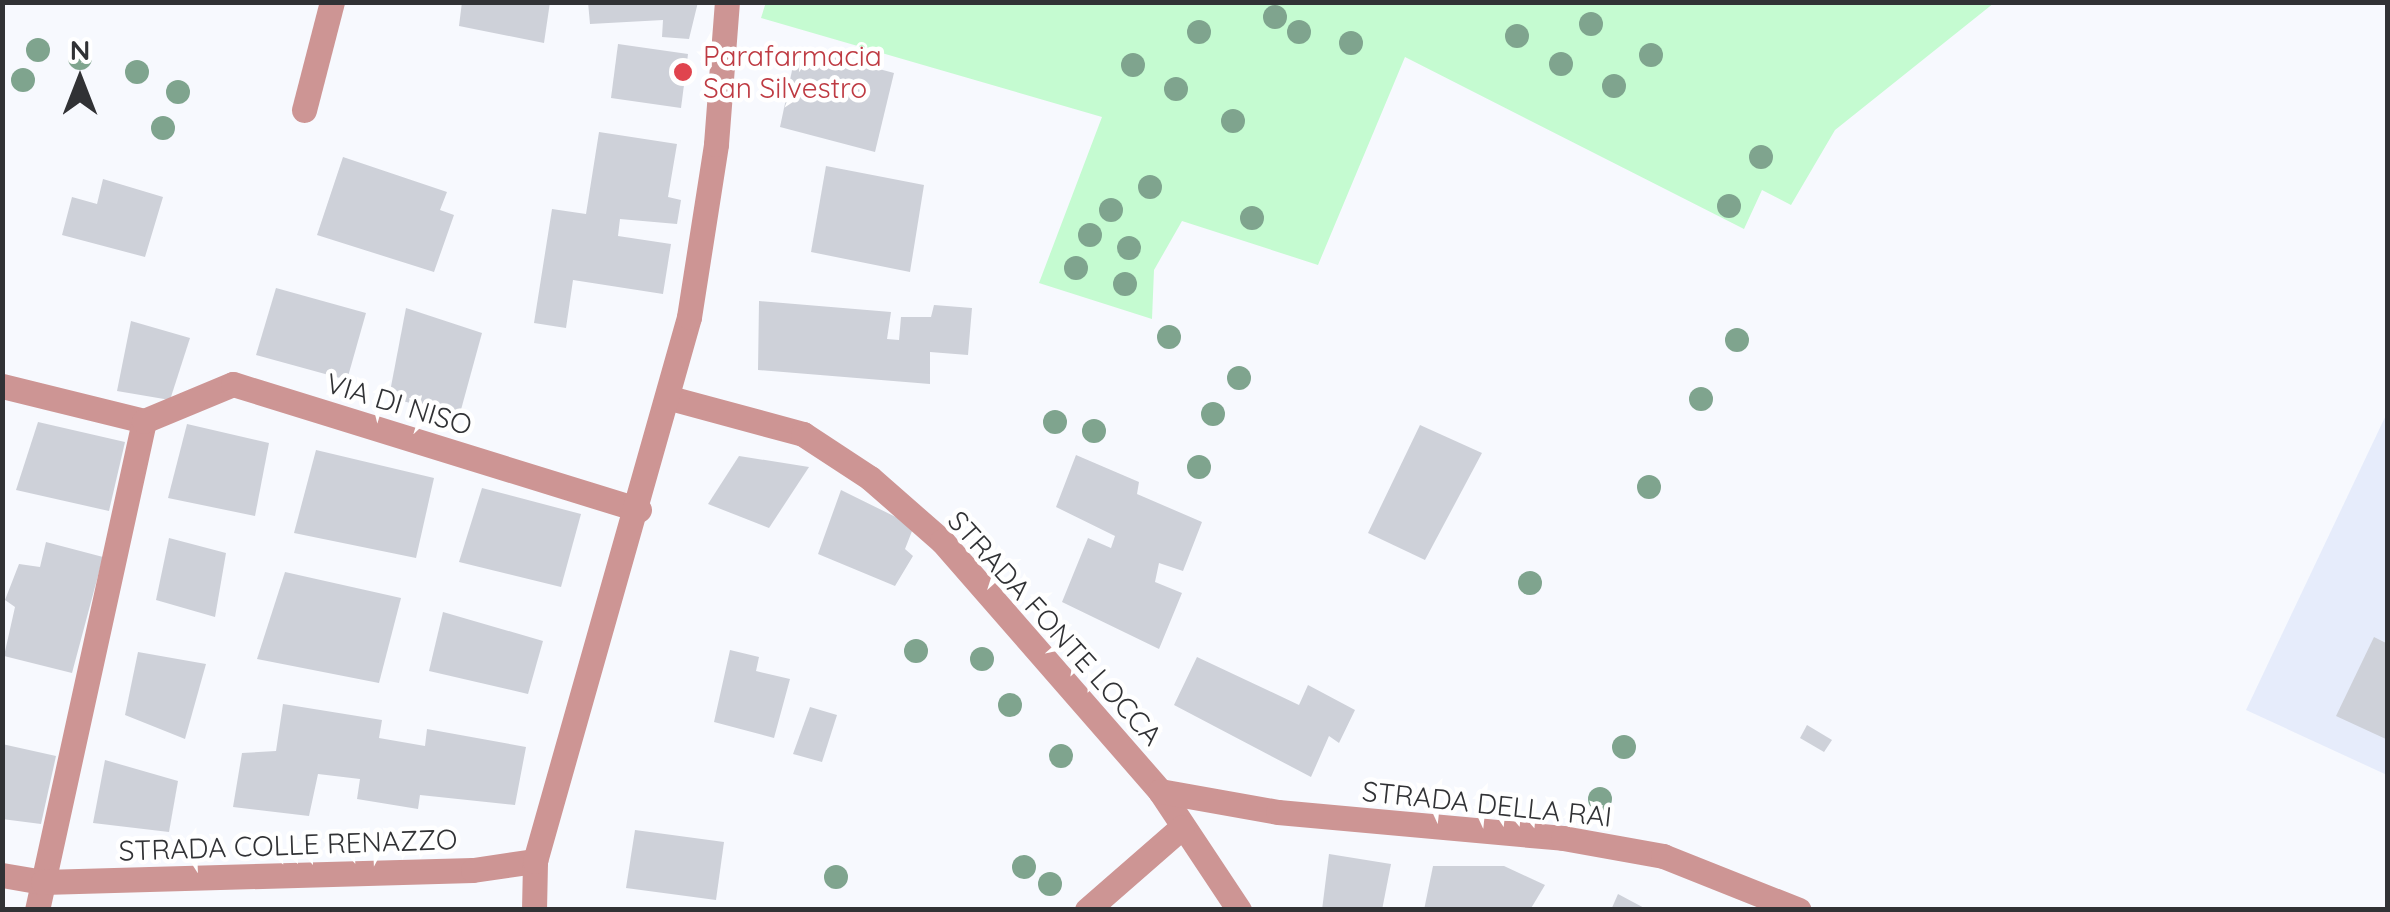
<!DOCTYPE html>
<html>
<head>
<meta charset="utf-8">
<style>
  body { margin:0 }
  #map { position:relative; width:2390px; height:912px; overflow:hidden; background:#f7f9fe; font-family:Quicksand,sans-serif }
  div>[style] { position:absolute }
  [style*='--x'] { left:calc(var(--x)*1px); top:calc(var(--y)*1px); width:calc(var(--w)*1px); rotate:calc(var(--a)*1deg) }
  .built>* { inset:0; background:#e6ecfb }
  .green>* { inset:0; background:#c5fbd1 }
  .building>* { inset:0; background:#ced1d9 }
  .minor>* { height:25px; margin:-12.5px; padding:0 12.5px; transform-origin:12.5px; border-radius:12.5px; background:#cd9594 }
  .tertiary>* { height:25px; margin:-12.5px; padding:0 12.5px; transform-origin:12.5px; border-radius:12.5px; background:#cd9594 }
  .trees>* { width:24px; height:24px; margin:-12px; border-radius:50%; background:#7fa48e }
  .dots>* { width:28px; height:28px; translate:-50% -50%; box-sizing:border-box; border:5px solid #fff; border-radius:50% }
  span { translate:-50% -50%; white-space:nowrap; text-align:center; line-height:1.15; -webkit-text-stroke:9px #fff; paint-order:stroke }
  .health-label { font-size:28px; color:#be3a42 }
  .left { translate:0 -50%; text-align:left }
  .street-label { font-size:28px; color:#313235 }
  .frame { position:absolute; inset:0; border:5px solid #313235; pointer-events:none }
  .north { position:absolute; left:30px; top:30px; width:100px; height:100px; -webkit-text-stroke:8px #fff; paint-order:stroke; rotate:0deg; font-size:28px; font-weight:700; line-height:40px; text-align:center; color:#313235 }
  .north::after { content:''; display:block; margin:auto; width:35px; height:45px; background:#313235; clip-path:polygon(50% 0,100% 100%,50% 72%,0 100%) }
</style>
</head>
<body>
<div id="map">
  <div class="built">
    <div style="clip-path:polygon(2387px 413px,2387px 775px,2246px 710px)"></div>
  </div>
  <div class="green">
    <div style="clip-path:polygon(766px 2px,1994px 2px,1994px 3px,1835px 130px,1791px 205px,1762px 190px,1744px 229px,1405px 57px,1318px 265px,1182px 221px,1154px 270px,1152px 319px,1039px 283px,1102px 117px,761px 18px)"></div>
  </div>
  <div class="building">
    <div style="clip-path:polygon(462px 2px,550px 2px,544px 43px,459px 26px)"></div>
    <div style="clip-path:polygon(588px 2px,698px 2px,689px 39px,662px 37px,663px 20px,590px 24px)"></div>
    <div style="clip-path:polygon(618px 44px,688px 54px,681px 108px,611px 98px)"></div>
    <div style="clip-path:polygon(797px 47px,894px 73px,875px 152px,780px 127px)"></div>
    <div style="clip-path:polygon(599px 132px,677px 144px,668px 197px,681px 200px,677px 224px,620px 219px,618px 236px,671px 244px,663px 294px,573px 280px,566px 328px,534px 323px,552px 209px,586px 214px)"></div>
    <div style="clip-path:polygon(343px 157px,447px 192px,440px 210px,454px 215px,434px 272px,317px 235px)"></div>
    <div style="clip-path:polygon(826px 166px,924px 185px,910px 272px,811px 252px)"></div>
    <div style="clip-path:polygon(103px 179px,163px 197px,145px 257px,62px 235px,72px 197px,97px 204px)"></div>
    <div style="clip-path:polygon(276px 288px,366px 313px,347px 380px,256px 355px)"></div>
    <div style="clip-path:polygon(759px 301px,891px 312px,887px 339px,899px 340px,901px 317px,931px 317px,934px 305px,972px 308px,968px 355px,930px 352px,930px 384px,758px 370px)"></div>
    <div style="clip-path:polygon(406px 308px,482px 333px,459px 417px,389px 397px)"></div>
    <div style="clip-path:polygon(131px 321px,190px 338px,170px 400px,117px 391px)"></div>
    <div style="clip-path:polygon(38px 422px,125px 442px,109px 511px,16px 490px)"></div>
    <div style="clip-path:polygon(187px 424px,269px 443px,255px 516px,168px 498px)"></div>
    <div style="clip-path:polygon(1420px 425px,1482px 453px,1425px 560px,1368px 533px)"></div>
    <div style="clip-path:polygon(316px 450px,434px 478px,416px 558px,294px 533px)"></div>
    <div style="clip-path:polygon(1076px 455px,1139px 482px,1137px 494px,1202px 522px,1183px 571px,1159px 563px,1155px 582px,1182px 593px,1159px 649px,1062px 602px,1088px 538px,1111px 548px,1115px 536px,1056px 507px)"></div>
    <div style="clip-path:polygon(739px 456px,809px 467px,769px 528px,708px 504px)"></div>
    <div style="clip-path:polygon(482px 488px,581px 514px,561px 587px,459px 562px)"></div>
    <div style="clip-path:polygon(841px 490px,914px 526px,905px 549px,913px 556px,895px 586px,818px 554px)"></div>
    <div style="clip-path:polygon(169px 538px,226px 553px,215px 617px,156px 600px)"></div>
    <div style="clip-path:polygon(46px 542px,103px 557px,72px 673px,4px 656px,15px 607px,5px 600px,19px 564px,40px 567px)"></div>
    <div style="clip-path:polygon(285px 572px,401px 598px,379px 683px,257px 659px)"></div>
    <div style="clip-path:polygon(443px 612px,543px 641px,528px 694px,429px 671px)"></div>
    <div style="clip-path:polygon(2374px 637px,2388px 644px,2388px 740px,2336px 716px)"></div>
    <div style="clip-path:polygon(730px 650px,759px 657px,756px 671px,790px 679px,774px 738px,714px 722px)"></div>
    <div style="clip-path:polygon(138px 652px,206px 664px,185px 739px,125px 715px)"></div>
    <div style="clip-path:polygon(1197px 657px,1299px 705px,1308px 685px,1355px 710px,1339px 743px,1329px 736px,1311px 777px,1174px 705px)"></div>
    <div style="clip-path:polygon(283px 704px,382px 720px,379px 738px,425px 746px,427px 729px,526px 747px,515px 805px,420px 795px,418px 809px,357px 799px,360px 779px,318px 774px,309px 816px,233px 807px,242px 753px,276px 751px)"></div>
    <div style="clip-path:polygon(810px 707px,837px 715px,822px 762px,793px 754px)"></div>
    <div style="clip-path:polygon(1807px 725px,1832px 740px,1824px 752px,1800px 738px)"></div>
    <div style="clip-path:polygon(2px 744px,56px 756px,41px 824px,2px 819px)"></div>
    <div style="clip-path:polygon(105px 760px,178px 781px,169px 832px,93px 823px)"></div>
    <div style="clip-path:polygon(635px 830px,724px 842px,716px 900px,626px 888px)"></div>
    <div style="clip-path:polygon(1329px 854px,1391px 864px,1382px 910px,1322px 910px)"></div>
    <div style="clip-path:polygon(1433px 866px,1504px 866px,1545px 885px,1530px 910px,1424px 910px)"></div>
    <div style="clip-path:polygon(1618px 894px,1648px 910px,1611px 910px)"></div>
  </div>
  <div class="minor">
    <div style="--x:304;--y:110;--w:112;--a:-75.5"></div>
    <div style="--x:2;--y:386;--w:146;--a:13.8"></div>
    <div style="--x:144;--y:421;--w:501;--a:102.34"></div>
    <div style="--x:670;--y:398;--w:138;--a:15.1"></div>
    <div style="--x:803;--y:434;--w:80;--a:33.3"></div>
    <div style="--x:870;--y:478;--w:96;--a:41.2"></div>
    <div style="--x:942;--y:541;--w:332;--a:48.9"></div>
    <div style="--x:1160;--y:791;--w:143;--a:56.4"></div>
    <div style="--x:144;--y:421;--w:96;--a:-22.6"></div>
    <div style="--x:233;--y:384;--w:425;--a:17.2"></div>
    <div style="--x:1160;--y:791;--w:120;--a:10.1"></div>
    <div style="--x:1278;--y:812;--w:286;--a:5.2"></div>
    <div style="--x:1563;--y:838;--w:102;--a:10.2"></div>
    <div style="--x:1663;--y:856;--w:146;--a:21.7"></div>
    <div style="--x:1087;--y:910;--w:126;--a:-41.1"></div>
  </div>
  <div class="tertiary">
    <div style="--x:2;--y:875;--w:42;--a:9.7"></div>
    <div style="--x:43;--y:882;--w:430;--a:-1.6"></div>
    <div style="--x:473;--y:870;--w:63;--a:-8.3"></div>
    <div style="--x:534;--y:910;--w:49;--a:-88.8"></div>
    <div style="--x:535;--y:861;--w:565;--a:-74.19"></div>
    <div style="--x:689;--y:317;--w:175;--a:-81.1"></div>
    <div style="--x:716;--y:144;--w:142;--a:-85.6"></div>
  </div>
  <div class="trees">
    <div style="left:1275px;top:17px"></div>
    <div style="left:1591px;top:24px"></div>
    <div style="left:1199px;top:32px"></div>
    <div style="left:1299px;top:32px"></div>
    <div style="left:1517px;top:36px"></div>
    <div style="left:1351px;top:43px"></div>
    <div style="left:38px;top:50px"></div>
    <div style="left:1651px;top:55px"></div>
    <div style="left:80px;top:58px"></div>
    <div style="left:1561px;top:64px"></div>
    <div style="left:1133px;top:65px"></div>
    <div style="left:137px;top:72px"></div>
    <div style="left:23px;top:80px"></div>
    <div style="left:1614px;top:86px"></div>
    <div style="left:1176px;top:89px"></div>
    <div style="left:178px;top:92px"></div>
    <div style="left:1233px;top:121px"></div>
    <div style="left:163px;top:128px"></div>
    <div style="left:1761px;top:157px"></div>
    <div style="left:1150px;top:187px"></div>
    <div style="left:1729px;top:206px"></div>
    <div style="left:1111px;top:210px"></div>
    <div style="left:1252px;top:218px"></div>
    <div style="left:1090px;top:235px"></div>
    <div style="left:1129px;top:248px"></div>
    <div style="left:1076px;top:268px"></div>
    <div style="left:1125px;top:284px"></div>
    <div style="left:1169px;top:337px"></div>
    <div style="left:1737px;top:340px"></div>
    <div style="left:1239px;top:378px"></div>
    <div style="left:1701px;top:399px"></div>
    <div style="left:1213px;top:414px"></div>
    <div style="left:1055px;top:422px"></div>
    <div style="left:1094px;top:431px"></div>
    <div style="left:1199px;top:467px"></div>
    <div style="left:1649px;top:487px"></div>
    <div style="left:1530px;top:583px"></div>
    <div style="left:916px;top:651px"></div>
    <div style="left:982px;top:659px"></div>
    <div style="left:1010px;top:705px"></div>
    <div style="left:1624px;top:747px"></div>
    <div style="left:1061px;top:756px"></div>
    <div style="left:1600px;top:799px"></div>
    <div style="left:1024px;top:867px"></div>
    <div style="left:836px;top:877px"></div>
    <div style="left:1050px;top:884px"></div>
  </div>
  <div class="dots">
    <div style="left:683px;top:72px;background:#e0444e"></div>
  </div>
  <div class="health-label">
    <span class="left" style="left:703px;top:72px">Parafarmacia<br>San Silvestro</span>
  </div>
  <div class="street-label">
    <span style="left:399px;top:404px;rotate:17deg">VIA DI NISO</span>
    <span style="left:1055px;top:628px;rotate:48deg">STRADA FONTE LOCCA</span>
    <span style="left:1487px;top:804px;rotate:6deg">STRADA DELLA RAI</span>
    <span style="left:288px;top:845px;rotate:-2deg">STRADA COLLE RENAZZO</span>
  </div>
  <div class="frame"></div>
  <div class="north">N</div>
</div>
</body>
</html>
